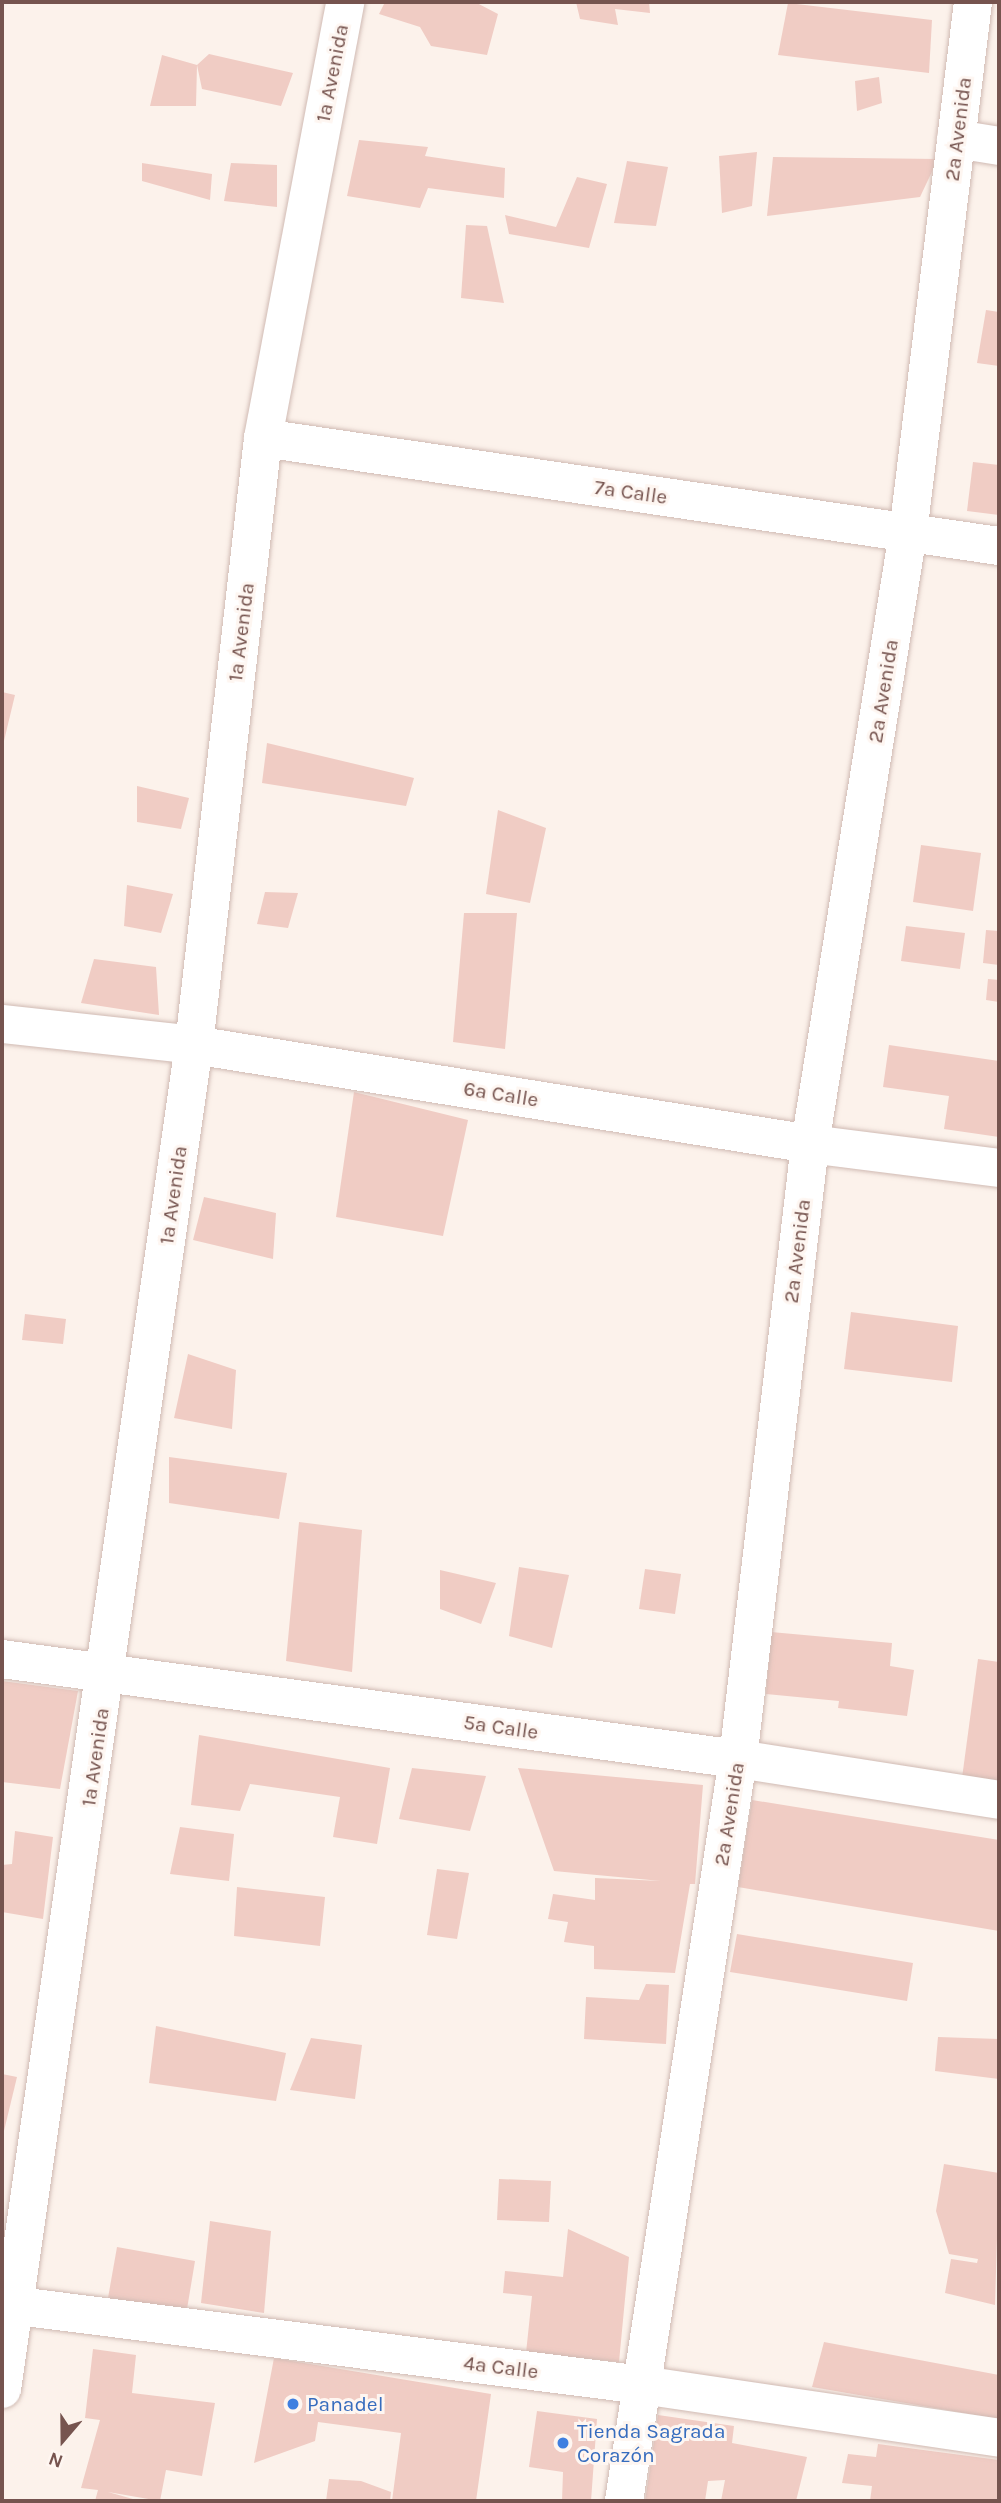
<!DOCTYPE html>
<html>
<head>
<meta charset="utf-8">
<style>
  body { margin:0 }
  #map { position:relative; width:1001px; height:2503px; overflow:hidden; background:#fcf2eb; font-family:Karla,sans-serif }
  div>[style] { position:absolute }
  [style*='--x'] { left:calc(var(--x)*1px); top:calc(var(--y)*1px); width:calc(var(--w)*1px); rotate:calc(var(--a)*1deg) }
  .building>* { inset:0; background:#f0ccc4 }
  .roads { filter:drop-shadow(0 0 2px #d0bab3) drop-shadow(0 0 2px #d0bab3) }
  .minor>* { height:38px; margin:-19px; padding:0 19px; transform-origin:19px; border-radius:19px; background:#fff }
  .tertiary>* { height:38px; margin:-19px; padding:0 19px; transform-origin:19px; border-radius:19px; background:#fff }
  .dots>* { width:19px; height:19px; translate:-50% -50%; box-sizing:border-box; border:4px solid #fef6f1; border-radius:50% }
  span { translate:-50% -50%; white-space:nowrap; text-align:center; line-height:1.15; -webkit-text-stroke:6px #fef6f1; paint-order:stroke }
  .street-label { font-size:21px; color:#76544f }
  .shop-label { font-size:21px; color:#366cbe }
  .left { translate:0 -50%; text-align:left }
  .frame { position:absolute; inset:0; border:4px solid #76544f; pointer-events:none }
  .north { position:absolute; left:28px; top:2405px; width:70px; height:70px; -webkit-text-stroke:5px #fef6f1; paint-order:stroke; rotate:200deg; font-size:19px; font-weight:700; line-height:28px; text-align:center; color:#76544f }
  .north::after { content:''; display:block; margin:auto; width:24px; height:32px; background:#76544f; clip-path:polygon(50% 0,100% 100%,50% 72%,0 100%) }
</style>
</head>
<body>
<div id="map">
  <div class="building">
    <div style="clip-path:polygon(385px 2px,475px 2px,498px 14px,487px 55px,431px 46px,420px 27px,379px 14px)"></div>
    <div style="clip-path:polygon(576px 2px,649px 2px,650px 13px,615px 9px,618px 25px,580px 19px)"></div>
    <div style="clip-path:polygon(788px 3px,932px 20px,929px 73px,778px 55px)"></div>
    <div style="clip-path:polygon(209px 54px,293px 73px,281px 106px,202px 89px,197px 65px,196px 106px,150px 106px,162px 55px,197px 65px)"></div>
    <div style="clip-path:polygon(879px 77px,882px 103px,857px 111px,855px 81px)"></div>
    <div style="clip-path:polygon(359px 140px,428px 147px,425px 156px,505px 168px,504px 198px,428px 188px,420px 208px,347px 196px)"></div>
    <div style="clip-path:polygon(757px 152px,752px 206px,722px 213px,719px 156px)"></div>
    <div style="clip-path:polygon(773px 157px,938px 159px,920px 197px,767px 216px)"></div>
    <div style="clip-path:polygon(627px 161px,668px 167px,656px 226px,614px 223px)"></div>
    <div style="clip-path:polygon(142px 163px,212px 174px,210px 200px,142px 181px)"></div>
    <div style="clip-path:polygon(231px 163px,277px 165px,277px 207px,224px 201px)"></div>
    <div style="clip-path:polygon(577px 177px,607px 184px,589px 248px,509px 234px,505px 215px,556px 227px)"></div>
    <div style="clip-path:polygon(466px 225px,487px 226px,504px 303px,461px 298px)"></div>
    <div style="clip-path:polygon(986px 310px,999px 312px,999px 366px,977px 363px)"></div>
    <div style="clip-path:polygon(973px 462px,999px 465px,999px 515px,967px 511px)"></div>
    <div style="clip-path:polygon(2px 692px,15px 695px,3px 745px,2px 745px)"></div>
    <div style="clip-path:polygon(267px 743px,414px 778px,406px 806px,262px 783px)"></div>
    <div style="clip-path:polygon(137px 786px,189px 798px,181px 829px,137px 822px)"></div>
    <div style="clip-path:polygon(498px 810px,546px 828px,530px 903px,486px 894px)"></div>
    <div style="clip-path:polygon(921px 845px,981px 853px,973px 911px,913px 902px)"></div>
    <div style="clip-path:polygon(127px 885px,173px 894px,161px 933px,124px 926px)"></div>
    <div style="clip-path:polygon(265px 892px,298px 893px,288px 928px,257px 924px)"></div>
    <div style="clip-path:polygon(464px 913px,517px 913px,505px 1049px,453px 1042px)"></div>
    <div style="clip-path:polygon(906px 926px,965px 933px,960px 969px,901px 961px)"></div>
    <div style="clip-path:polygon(986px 930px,999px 931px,999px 965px,983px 963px)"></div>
    <div style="clip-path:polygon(94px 959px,156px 967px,159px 1015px,81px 1003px)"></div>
    <div style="clip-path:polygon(988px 979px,999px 980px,999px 1002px,986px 1000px)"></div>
    <div style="clip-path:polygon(889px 1045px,999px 1061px,999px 1137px,944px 1129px,949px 1096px,883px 1087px)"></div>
    <div style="clip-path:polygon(354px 1092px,468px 1120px,443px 1236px,336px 1217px)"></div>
    <div style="clip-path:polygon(204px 1197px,276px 1213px,273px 1259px,193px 1240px)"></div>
    <div style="clip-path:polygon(851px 1312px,958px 1326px,952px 1382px,844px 1369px)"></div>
    <div style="clip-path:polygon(25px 1314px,66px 1319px,63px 1344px,22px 1340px)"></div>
    <div style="clip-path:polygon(188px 1354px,236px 1370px,232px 1429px,174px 1418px)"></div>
    <div style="clip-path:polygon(169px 1457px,287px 1473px,279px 1519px,169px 1503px)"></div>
    <div style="clip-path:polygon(299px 1522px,362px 1530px,352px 1672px,286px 1661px)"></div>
    <div style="clip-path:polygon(519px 1567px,569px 1575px,552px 1648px,509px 1636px)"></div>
    <div style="clip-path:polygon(645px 1569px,681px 1574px,675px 1614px,639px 1609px)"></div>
    <div style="clip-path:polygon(440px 1570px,496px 1583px,481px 1624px,440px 1609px)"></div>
    <div style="clip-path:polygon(771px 1632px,892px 1643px,890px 1666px,914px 1670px,907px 1716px,838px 1708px,839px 1701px,766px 1694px)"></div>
    <div style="clip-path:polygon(978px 1659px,999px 1662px,999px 1783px,962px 1778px)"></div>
    <div style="clip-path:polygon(2px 1681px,78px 1691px,60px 1789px,2px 1782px)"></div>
    <div style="clip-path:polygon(199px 1735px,390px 1768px,377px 1844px,333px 1837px,340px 1797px,250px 1784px,240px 1811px,191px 1805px)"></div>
    <div style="clip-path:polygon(412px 1768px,486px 1776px,470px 1831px,399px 1819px)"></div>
    <div style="clip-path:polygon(518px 1768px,703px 1785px,695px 1884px,690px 1884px,675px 1973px,594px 1969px,594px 1946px,564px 1942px,568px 1922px,548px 1919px,553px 1894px,595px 1900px,595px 1878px,661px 1881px,554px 1871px)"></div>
    <div style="clip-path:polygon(752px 1800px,999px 1840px,999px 1931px,738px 1887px)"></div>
    <div style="clip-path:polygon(180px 1827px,234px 1834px,229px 1881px,170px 1874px)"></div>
    <div style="clip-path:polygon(15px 1831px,53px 1837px,43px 1919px,2px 1912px,2px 1865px,12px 1864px)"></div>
    <div style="clip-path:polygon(437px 1869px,469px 1873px,457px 1939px,427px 1935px)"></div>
    <div style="clip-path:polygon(237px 1887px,325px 1897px,320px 1946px,234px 1936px)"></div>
    <div style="clip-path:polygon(737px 1934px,913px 1963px,907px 2001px,730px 1972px)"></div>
    <div style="clip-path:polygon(646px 1984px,669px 1985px,666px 2044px,584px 2039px,586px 1997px,639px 2000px)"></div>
    <div style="clip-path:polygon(156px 2026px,286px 2053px,276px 2101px,149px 2083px)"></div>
    <div style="clip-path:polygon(938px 2037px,999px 2039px,999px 2079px,935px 2071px)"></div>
    <div style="clip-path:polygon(311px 2038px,362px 2045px,355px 2099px,290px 2090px)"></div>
    <div style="clip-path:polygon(2px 2074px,17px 2077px,3px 2135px,2px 2135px)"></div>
    <div style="clip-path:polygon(944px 2164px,999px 2173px,995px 2305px,945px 2293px,951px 2259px,977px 2263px,978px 2259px,949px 2254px,936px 2211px)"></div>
    <div style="clip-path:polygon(499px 2179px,551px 2181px,549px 2222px,497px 2220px)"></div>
    <div style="clip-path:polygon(210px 2221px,271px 2231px,264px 2313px,201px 2303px)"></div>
    <div style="clip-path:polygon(568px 2229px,629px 2257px,619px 2362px,526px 2353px,532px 2296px,503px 2293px,505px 2271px,563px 2277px)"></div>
    <div style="clip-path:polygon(117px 2247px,195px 2261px,187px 2309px,108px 2298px)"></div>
    <div style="clip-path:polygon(824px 2342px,999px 2375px,999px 2419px,812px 2387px)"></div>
    <div style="clip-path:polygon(93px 2349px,136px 2355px,132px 2393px,215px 2403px,202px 2476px,166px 2470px,160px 2501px,108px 2492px,140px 2501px,95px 2501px,98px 2490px,81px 2488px,100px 2420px,85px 2418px)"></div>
    <div style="clip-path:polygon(274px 2358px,491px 2394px,476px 2501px,392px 2501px,401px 2433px,318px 2422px,315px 2441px,254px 2463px)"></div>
    <div style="clip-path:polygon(537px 2411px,597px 2419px,591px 2501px,562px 2501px,563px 2472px,529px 2467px)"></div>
    <div style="clip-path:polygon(658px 2415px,734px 2426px,732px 2443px,807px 2457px,796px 2501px,721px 2501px,725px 2480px,708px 2481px,705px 2501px,645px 2501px)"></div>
    <div style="clip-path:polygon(878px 2444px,999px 2460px,999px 2501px,870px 2501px,872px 2486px,842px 2483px,848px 2454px,876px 2457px)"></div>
    <div style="clip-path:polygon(329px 2479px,361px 2481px,391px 2492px,390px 2501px,326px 2501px)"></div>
  </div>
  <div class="roads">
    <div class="minor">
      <div style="--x:956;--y:139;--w:44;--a:9.2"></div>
      <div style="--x:263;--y:438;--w:744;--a:8.35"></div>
      <div style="--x:2;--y:1024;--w:193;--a:6.2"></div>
      <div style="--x:194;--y:1045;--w:624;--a:9.13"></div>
      <div style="--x:810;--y:1144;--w:191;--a:7.2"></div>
      <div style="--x:2;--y:2389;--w:1358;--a:-81.87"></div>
      <div style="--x:194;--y:1045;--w:611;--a:-83.51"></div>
      <div style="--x:263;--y:438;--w:444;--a:-79.3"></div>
      <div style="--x:624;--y:2501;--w:751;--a:-81.27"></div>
      <div style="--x:738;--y:1759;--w:619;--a:-83.32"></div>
      <div style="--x:810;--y:1144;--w:619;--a:-80.89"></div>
      <div style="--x:908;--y:533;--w:535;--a:-83.02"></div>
    </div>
    <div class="tertiary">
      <div style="--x:2;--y:1659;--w:743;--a:7.74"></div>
      <div style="--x:738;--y:1759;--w:264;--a:8.9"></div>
      <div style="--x:2;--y:2304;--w:645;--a:7.21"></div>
      <div style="--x:642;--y:2385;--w:361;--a:8.4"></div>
    </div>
  </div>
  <div class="dots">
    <div style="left:293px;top:2404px;background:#3f7fe0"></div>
    <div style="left:563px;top:2443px;background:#3f7fe0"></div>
  </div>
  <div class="street-label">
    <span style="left:332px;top:73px;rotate:-79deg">1a Avenida</span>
    <span style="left:958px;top:129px;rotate:-83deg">2a Avenida</span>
    <span style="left:631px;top:492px;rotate:8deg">7a Calle</span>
    <span style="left:241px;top:632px;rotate:-83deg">1a Avenida</span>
    <span style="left:883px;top:691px;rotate:-81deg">2a Avenida</span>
    <span style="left:501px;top:1094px;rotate:9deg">6a Calle</span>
    <span style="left:173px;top:1195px;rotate:-82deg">1a Avenida</span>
    <span style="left:797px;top:1251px;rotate:-83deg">2a Avenida</span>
    <span style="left:501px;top:1727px;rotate:8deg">5a Calle</span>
    <span style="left:95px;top:1757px;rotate:-82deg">1a Avenida</span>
    <span style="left:729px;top:1814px;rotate:-81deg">2a Avenida</span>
    <span style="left:501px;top:2367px;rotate:7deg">4a Calle</span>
  </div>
  <div class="shop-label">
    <span class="left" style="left:307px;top:2404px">Panadel</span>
    <span class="left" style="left:577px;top:2443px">Tienda Sagrada<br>Corazón</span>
  </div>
  <div class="frame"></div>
  <div class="north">N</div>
</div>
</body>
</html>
